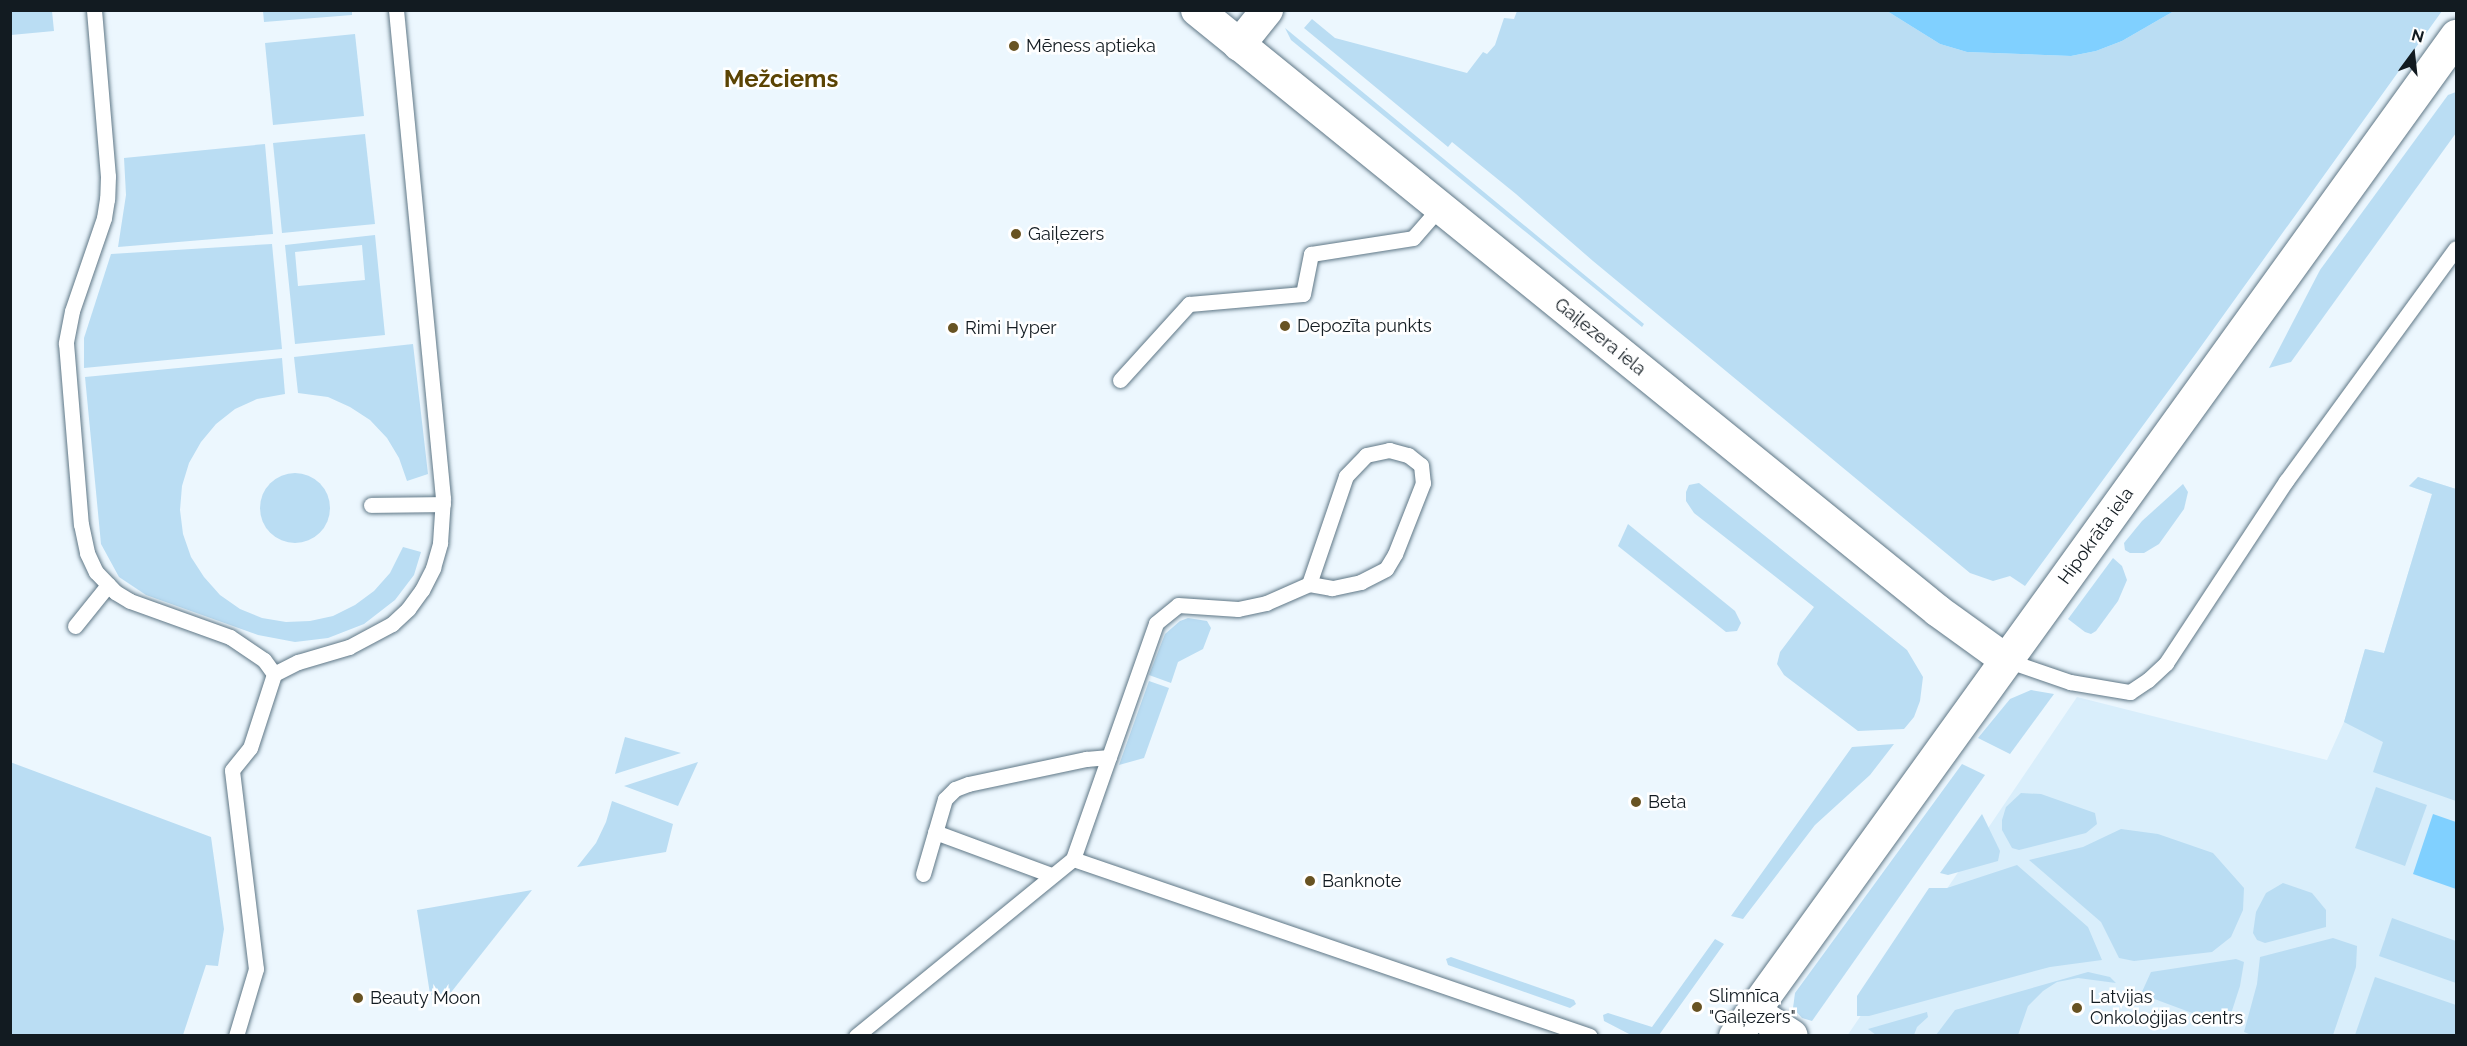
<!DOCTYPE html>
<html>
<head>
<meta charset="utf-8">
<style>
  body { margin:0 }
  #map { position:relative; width:2467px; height:1046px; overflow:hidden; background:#ecf7fe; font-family:Raleway,sans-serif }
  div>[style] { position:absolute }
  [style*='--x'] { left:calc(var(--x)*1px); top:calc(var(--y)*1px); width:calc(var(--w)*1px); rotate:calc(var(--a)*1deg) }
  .built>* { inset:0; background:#d9eefb }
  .green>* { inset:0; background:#baddf3 }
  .round { border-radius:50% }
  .water>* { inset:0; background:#80d0ff }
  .roads { filter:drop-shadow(0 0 2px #5f7786) drop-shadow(0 0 2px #5f7786) }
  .service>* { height:15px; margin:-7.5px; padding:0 7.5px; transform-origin:7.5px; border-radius:7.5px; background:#fff }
  .minor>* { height:32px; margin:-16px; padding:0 16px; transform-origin:16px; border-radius:16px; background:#fff }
  .tertiary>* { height:33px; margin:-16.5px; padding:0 16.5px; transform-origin:16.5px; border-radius:16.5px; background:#fff }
  .dots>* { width:16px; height:16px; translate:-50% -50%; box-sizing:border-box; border:3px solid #fff; border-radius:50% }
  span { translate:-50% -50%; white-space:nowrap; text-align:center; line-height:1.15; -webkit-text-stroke:5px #fff; paint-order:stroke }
  .poi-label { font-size:18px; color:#121b21 }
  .left { translate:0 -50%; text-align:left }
  .street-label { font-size:18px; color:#121b21 }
  .district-label { font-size:24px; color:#5b4404; font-weight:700 }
  .frame { position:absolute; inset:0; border:12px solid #121b21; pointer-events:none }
  .north { position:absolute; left:2383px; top:24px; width:60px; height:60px; -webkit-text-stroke:4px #fff; paint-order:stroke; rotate:15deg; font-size:16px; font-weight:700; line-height:24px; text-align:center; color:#121b21 }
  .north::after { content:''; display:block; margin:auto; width:21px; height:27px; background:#121b21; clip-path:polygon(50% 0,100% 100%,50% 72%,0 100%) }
</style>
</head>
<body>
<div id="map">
  <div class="built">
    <div style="clip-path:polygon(2418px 477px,2456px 489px,2456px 1035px,1847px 1036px,2077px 697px,2327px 760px,2344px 722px,2365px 649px,2384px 653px,2432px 494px,2409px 486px)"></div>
  </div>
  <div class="green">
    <div style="clip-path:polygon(11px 10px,52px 11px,54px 31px,11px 35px)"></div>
    <div style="clip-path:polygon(263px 11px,352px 11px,352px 15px,264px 22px)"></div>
    <div style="clip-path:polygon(1517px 11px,1887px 11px,1940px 44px,1967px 52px,2071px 56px,2096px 51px,2122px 41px,2174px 11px,2442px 11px,2197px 352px,2025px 586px,2010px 576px,1993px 581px,1970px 573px,1593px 261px,1516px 194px,1452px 142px,1448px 147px,1304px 28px,1312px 19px,1335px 38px,1467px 73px,1483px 52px,1487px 54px,1495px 45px,1504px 18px,1514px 19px)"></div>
    <div style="clip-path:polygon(1285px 28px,1644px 324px,1642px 327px,1291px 40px)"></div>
    <div style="clip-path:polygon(355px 34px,364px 116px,273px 125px,265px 43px)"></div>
    <div style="clip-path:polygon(2456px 92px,2456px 133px,2291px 362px,2269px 368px,2320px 270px,2448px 95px)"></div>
    <div style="clip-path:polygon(365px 134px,375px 224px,282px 233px,273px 143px)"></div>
    <div style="clip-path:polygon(265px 144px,273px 234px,118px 247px,126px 195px,124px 158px)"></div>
    <div style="clip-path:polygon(evenodd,375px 235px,385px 335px,295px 344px,285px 245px,375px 235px,362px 245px,365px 280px,298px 286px,295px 252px,362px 245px)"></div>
    <div style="clip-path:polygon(272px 244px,282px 349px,84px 368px,84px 338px,111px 254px)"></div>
    <div style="clip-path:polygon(413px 344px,428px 474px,407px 481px,399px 458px,387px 438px,370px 420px,350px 407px,328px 397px,298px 393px,294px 357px)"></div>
    <div style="clip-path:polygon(282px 358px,285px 394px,257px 399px,235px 409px,216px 424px,201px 442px,189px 463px,182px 486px,180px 510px,183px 534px,191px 557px,204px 577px,220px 595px,240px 609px,262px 618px,286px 622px,310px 621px,333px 616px,355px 605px,374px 591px,390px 573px,403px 547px,421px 552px,414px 575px,395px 600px,364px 624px,328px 638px,295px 642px,258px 635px,146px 595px,119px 577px,101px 544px,85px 377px)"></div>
    <div class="round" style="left:260px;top:473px;width:70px;height:70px"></div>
    <div style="clip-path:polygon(2418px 477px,2456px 489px,2456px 801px,2373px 772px,2383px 742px,2344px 722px,2365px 649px,2384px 653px,2432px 494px,2409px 486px)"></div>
    <div style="clip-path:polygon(1699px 483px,1907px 650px,1923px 677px,1920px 701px,1914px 717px,1904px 729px,1858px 731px,1784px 675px,1777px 664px,1780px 652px,1814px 607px,1694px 513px,1686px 501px,1686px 492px,1689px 485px)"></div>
    <div style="clip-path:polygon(2183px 484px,2188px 492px,2184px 509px,2159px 544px,2144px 553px,2130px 553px,2125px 550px,2124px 543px,2142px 521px)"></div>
    <div style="clip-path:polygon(1628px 524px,1735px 611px,1741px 623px,1737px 631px,1726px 632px,1618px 546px)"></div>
    <div style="clip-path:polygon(2113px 558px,2122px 566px,2127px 580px,2118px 601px,2096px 631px,2091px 634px,2085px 632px,2068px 619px)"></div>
    <div style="clip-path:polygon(1188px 618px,1207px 621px,1211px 628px,1203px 649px,1178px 662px,1171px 683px,1149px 675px,1165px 634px,1180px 621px)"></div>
    <div style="clip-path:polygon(1149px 681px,1169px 688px,1144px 758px,1119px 765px)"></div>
    <div style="clip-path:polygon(2031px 690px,2054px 694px,2010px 754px,1978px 738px,2010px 699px)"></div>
    <div style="clip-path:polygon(625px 737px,681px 753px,615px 774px)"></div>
    <div style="clip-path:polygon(1894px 744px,1870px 775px,1815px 825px,1743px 919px,1731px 916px,1852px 747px)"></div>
    <div style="clip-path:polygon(10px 762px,211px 837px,224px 929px,218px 966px,206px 965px,183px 1035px,11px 1035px)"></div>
    <div style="clip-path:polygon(698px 762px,678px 806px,624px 786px)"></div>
    <div style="clip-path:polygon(1962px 764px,1985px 775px,1812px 1021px,1802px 1018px,1793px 1008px,1795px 993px)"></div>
    <div style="clip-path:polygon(2376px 787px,2427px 805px,2405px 866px,2355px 848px)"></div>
    <div style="clip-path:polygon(2021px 793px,2041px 794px,2095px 813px,2097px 824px,2086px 833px,2019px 850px,2012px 848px,2002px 830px,2002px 820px,2006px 807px)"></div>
    <div style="clip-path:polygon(612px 801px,673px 824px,666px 852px,577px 867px,596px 843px,606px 822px)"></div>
    <div style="clip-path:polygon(1982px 814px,2000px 851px,1998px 861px,1948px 875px,1940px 873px)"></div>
    <div style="clip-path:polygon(2121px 829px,2158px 834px,2213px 853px,2244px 888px,2243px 910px,2231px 937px,2212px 952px,2134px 961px,2119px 958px,2101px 922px,2029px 860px,2083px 847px)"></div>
    <div style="clip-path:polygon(2017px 865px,2088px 927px,2102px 960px,2050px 967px,1869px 1016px,1857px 1016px,1857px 996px,1929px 888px,1947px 888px)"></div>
    <div style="clip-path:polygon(2283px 883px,2312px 893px,2326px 910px,2326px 927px,2265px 943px,2257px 940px,2253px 933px,2256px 912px,2266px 893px)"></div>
    <div style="clip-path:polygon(532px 890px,445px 1000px,430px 994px,417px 910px)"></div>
    <div style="clip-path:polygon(2392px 918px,2456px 941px,2456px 983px,2379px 956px)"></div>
    <div style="clip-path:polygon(2333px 938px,2357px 946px,2356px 967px,2333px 1035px,2254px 1036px,2244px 1032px,2257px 984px,2260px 957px)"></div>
    <div style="clip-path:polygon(1715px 939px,1724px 944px,1659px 1035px,1631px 1035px,1604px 1021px,1603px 1015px,1608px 1013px,1652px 1027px)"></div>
    <div style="clip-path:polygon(1451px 957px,1574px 1000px,1576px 1004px,1570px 1008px,1448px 965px,1446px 959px)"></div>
    <div style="clip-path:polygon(2236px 959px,2244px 962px,2240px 986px,2227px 1026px,2141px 994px,2151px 972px)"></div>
    <div style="clip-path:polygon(2088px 972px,2110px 977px,2116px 983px,2078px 978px,2057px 982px,2043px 991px,2028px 1006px,2018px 1035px,1936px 1035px,1955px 1010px)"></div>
    <div style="clip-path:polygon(2375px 977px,2456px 1005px,2456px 1035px,2355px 1035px)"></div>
    <div style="clip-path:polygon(1927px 1012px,1928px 1017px,1917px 1027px,1914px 1035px,1876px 1035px,1868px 1029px)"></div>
  </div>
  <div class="water">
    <div style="clip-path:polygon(1887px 11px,2174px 11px,2122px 41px,2096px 51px,2071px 56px,1967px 52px,1940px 44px)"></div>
    <div style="clip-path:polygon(2433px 814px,2456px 822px,2456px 889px,2413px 874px)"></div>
  </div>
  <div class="roads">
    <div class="service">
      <div style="--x:94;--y:10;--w:167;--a:85.2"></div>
      <div style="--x:108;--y:176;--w:23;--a:92"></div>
      <div style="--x:107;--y:199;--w:19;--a:99"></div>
      <div style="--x:104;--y:218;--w:98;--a:109"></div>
      <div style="--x:72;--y:311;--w:33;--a:101"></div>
      <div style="--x:66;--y:343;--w:182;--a:85.3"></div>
      <div style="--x:81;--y:524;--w:30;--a:78"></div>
      <div style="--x:87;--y:553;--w:21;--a:65"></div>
      <div style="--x:96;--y:572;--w:28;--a:46"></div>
      <div style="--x:115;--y:592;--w:17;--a:31"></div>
      <div style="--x:130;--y:601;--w:106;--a:19.8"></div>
      <div style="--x:230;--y:637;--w:41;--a:34.1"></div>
      <div style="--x:264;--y:660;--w:17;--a:54"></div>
      <div style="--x:1120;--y:380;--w:103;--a:-47.8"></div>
      <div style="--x:1189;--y:304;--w:114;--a:-5"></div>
      <div style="--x:1303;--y:294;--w:41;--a:-78.7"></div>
      <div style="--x:1311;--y:254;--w:103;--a:-8.9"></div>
      <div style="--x:1413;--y:238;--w:41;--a:-48.9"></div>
      <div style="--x:371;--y:505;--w:72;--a:-0.8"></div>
      <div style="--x:75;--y:626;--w:53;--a:-51.2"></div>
      <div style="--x:2006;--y:660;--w:68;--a:19"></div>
      <div style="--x:2070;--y:682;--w:61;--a:9.5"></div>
      <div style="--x:2130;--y:692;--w:22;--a:-34"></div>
      <div style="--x:2148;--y:680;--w:25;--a:-43"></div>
      <div style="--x:2166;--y:663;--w:218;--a:-56.6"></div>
      <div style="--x:2286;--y:481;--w:288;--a:-53.9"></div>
      <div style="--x:935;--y:832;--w:124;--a:20.3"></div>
      <div style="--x:1073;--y:859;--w:546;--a:18.9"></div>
      <div style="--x:923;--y:874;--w:78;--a:-73.7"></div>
      <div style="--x:945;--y:799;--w:14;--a:-45"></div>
      <div style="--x:955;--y:789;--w:14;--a:-21"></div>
      <div style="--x:968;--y:784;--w:121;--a:-12"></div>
      <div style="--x:1086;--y:759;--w:23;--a:-5"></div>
      <div style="--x:236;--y:1036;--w:70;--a:-73.4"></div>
      <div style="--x:256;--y:969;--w:200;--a:-96.9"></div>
      <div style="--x:232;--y:770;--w:28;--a:-51"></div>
      <div style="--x:250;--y:748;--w:78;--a:-72"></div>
      <div style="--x:274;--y:674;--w:27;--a:-27"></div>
      <div style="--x:298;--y:662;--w:53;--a:-16.4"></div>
      <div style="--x:349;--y:647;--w:49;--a:-28.1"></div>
      <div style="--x:392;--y:624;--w:22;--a:-43"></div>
      <div style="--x:408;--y:609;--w:24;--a:-54"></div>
      <div style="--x:422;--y:590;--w:25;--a:-63"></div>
      <div style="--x:433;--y:568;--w:26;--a:-74"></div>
      <div style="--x:440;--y:543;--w:45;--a:-86.2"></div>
      <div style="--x:443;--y:498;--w:490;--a:-95.5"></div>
      <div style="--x:856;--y:1036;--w:280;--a:-39.2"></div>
      <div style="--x:1073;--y:859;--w:250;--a:-70.6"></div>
      <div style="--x:1156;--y:623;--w:28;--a:-39"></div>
      <div style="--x:1178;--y:605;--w:60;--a:3.8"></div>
      <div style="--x:1238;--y:609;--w:29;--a:-12"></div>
      <div style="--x:1266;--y:603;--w:47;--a:-23.8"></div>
      <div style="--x:1309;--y:584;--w:114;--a:-71.1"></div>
      <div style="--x:1346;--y:476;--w:29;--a:-46"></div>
      <div style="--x:1366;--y:455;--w:24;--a:-12"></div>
      <div style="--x:1389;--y:450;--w:20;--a:15"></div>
      <div style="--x:1408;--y:455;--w:16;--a:38"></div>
      <div style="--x:1421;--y:465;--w:18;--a:84"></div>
      <div style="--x:1423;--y:483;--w:76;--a:111.5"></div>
      <div style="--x:1395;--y:554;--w:17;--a:121"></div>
      <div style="--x:1386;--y:569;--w:28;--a:153"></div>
      <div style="--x:1361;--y:582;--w:30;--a:168"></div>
      <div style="--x:1332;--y:588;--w:23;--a:-170"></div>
    </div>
    <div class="minor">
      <div style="--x:1197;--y:10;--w:954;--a:39.04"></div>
      <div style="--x:1938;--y:611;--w:84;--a:35.8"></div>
      <div style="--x:1239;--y:45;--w:45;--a:-51.3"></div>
      <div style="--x:1754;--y:1011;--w:45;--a:33.3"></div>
    </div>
    <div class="tertiary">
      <div style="--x:1735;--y:1036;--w:1233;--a:-54.21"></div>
    </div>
  </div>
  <div class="dots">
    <div style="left:1014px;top:46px;background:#685322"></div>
    <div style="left:1016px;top:234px;background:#685322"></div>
    <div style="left:1285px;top:326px;background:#685322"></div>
    <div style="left:953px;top:328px;background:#685322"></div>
    <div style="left:1636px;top:802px;background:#685322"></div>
    <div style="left:1310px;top:881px;background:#685322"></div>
    <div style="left:358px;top:998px;background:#685322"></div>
    <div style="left:1697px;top:1007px;background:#685322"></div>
    <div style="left:2077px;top:1008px;background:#685322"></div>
  </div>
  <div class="poi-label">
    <span class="left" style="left:1026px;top:46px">Mēness aptieka</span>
    <span class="left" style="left:1028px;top:234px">Gaiļezers</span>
    <span class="left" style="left:1297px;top:326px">Depozīta punkts</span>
    <span class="left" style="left:965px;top:328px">Rimi Hyper</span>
    <span class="left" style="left:1648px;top:802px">Beta</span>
    <span class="left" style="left:1322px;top:881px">Banknote</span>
    <span class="left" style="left:1709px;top:1007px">Slimnīca<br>"Gaiļezers"</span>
    <span class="left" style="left:370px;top:998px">Beauty Moon</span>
    <span class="left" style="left:2090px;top:1008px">Latvijas<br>Onkoloģijas centrs</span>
  </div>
  <div class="street-label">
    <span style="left:1600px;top:337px;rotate:39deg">Gaiļezera iela</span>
    <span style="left:2096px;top:536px;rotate:-54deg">Hipokrāta iela</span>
  </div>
  <div class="district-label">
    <span style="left:781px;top:79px">Mežciems</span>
  </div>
  <div class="frame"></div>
  <div class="north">N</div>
</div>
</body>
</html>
